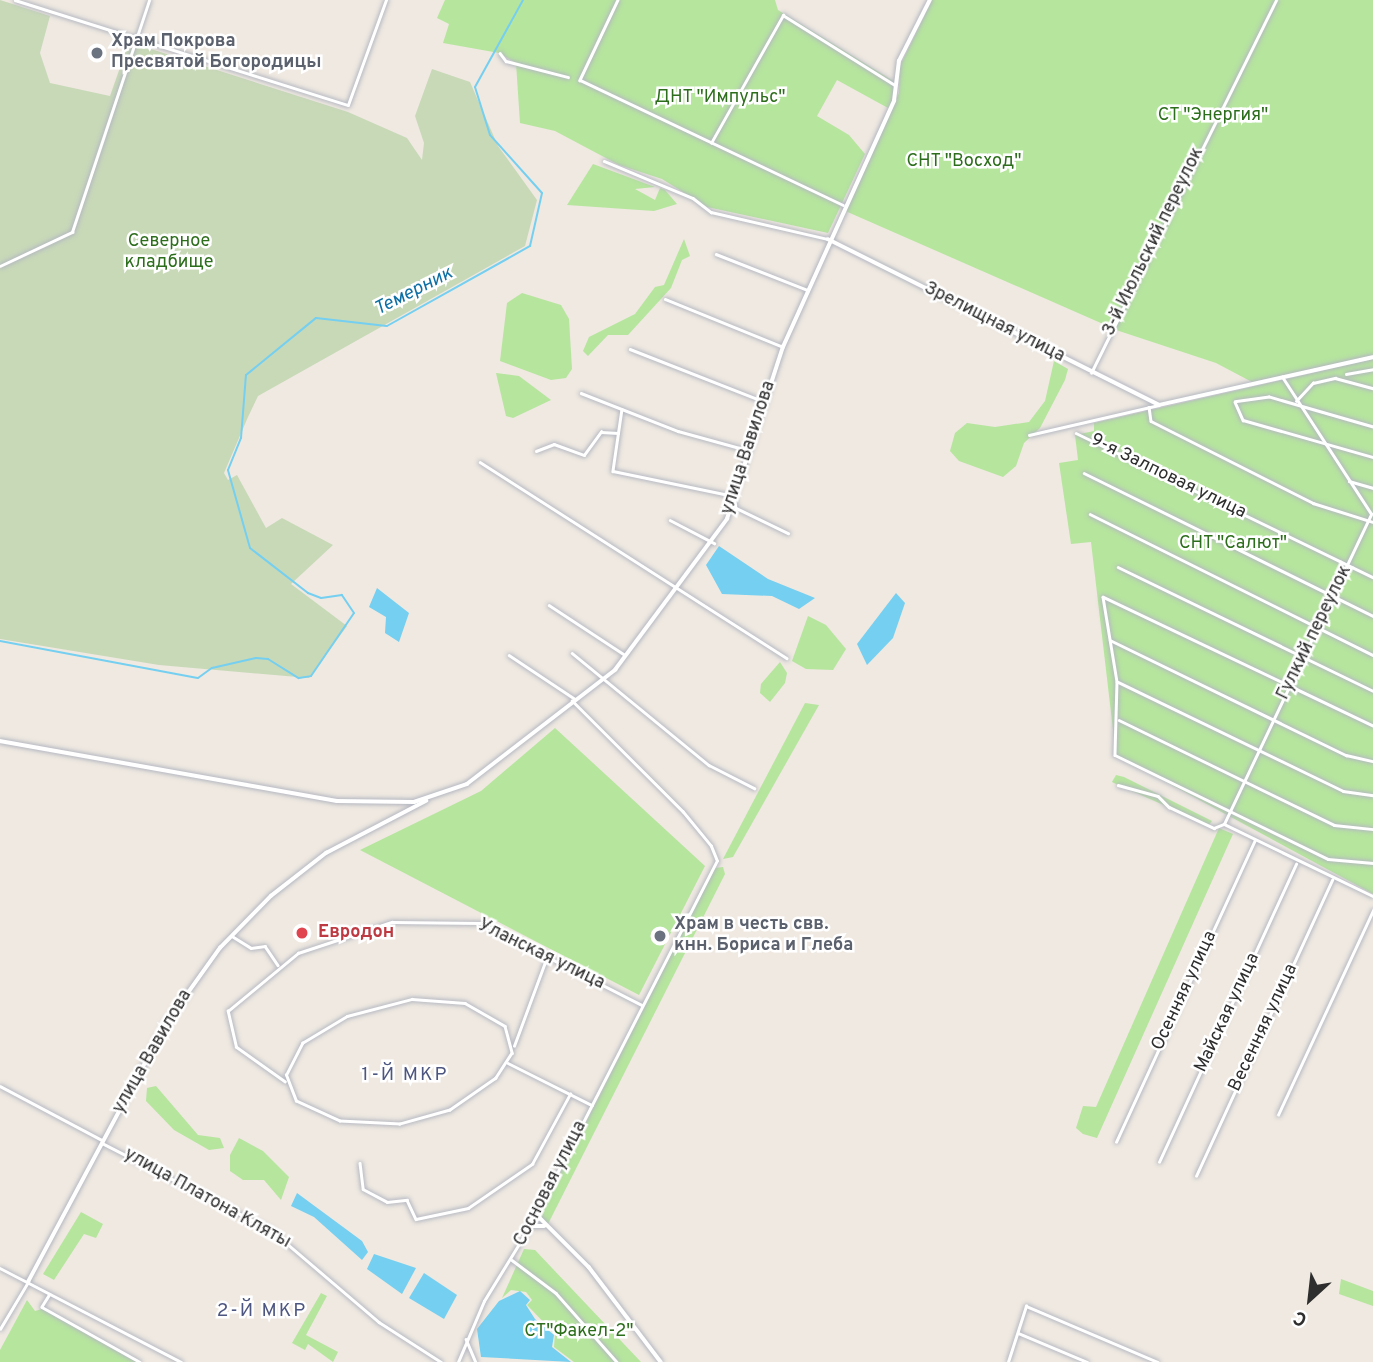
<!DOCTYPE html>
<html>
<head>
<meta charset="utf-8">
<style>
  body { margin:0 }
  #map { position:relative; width:1373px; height:1362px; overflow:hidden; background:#efe9e1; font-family:Overpass,sans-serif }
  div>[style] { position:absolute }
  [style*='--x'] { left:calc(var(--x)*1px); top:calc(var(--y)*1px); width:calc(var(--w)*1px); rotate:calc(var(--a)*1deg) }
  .green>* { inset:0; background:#b6e59e }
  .cemetery>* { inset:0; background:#c8d9b8 }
  .water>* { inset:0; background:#75cff0 }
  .stream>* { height:2px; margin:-1px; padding:0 1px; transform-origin:1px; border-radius:1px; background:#75cff0 }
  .roads { filter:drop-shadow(0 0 2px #b4b7c1) drop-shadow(0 0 2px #b4b7c1) }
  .minor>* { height:2.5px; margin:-1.25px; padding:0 1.25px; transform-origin:1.25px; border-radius:1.25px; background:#fff }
  .tertiary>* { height:3.5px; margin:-1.75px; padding:0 1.75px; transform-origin:1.75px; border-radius:1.75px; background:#fff }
  .dots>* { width:19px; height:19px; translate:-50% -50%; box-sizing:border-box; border:4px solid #fff; border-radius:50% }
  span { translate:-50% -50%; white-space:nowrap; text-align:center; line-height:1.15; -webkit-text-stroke:5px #fff; paint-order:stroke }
  .worship-label { font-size:18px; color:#5b616d; font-weight:700 }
  .left { translate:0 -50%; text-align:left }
  .park-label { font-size:18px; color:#2c6e1b }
  .street-label { font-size:18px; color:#2e2e2e }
  .health-label { font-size:18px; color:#be3a42; font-weight:700 }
  .water-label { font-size:19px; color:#0d6fa3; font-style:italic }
  .neighbourhood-label { font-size:19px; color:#4d5680; letter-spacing:2px }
  .north { position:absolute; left:1275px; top:1264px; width:70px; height:70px; -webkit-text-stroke:5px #fff; paint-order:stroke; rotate:207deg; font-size:19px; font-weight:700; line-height:28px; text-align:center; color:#2e2e2e }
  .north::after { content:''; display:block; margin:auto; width:24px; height:32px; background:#2e2e2e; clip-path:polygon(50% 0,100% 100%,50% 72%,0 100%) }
</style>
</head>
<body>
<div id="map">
  <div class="green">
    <div style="clip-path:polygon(445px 0,775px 0,778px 10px,895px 82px,896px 93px,888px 108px,837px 80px,817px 116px,849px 135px,865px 154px,828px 233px,707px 207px,662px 179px,619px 165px,555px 131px,520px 123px,516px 63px,499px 53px,443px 43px,449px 24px,437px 18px)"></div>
    <div style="clip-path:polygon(932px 0,1373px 0,1373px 356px,1252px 382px,1216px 363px,1119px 331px,843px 210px,899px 93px,900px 66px)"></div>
    <div style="clip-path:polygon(593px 164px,655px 187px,635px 189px,655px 200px,660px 188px,665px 190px,677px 204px,654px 211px,567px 205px)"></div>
    <div style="clip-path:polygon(684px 239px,690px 256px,682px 260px,671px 288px,628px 335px,608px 335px,588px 356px,583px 351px,589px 337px,635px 314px,655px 287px,664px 285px)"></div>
    <div style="clip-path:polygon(522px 293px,561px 305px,569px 319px,572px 369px,566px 378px,551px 380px,500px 361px,507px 303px)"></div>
    <div style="clip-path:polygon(1373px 359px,1373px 894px,1116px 755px,1091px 542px,1071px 544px,1059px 463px,1078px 460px,1075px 435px,1094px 431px,1094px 423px)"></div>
    <div style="clip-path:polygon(1054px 361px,1068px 369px,1065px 380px,1040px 428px,1024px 443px,1016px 466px,1003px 477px,959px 461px,950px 451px,955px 433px,967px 423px,995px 427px,1029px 422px,1045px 401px)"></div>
    <div style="clip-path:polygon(496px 373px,519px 376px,551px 400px,513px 418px,506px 416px)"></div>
    <div style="clip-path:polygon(808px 616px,826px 625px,846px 649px,833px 670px,806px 669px,792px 661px)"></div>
    <div style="clip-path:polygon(780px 662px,787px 673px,785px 683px,770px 702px,760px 693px,761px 684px)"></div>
    <div style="clip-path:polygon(805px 703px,819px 705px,733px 857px,723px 859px)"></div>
    <div style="clip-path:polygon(555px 728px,705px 866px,639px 995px,360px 850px,481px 791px)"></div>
    <div style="clip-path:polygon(1116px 775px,1124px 777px,1212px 821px,1209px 825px,1118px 785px,1112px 782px)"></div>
    <div style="clip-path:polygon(1219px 828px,1233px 834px,1097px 1138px,1083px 1134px,1076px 1128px,1083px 1106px,1096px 1107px)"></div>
    <div style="clip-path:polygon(723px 867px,725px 874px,548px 1224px,538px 1217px,715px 868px)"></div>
    <div style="clip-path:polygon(156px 1086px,198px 1135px,220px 1138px,224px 1148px,209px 1150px,174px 1130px,146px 1101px,147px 1088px)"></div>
    <div style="clip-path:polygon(239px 1138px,263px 1151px,289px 1177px,281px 1200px,264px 1180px,243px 1180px,230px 1171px,230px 1155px)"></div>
    <div style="clip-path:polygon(81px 1212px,103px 1224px,96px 1238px,84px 1234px,54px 1280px,43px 1274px)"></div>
    <div style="clip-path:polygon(524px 1249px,535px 1250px,641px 1362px,574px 1362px,554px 1347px,555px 1334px,527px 1305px,532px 1300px,526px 1292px,511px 1290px,502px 1298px)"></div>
    <div style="clip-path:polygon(1341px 1279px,1373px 1291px,1373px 1306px,1339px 1294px)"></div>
    <div style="clip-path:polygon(321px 1293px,327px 1296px,306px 1335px,338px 1352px,333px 1362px,308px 1344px,305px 1350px,292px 1343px)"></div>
    <div style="clip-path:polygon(27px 1300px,35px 1311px,42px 1309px,136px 1362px,0 1362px,0 1350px)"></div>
  </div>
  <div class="cemetery">
    <div style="clip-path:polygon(0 0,50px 16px,40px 53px,50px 83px,110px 96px,129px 42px,348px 112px,407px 138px,422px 160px,424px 143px,415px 116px,432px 69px,470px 82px,498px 146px,537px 200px,525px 246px,258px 396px,248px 417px,224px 473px,228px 480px,237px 475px,266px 528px,282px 518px,333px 545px,291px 584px,347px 626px,309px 678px,159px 665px,0 639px)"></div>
  </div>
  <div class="water">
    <div style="clip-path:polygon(719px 546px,768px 579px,815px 598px,799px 609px,772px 596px,722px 594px,706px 565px)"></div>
    <div style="clip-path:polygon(377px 588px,409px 613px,399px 642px,385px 633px,386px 617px,369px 607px)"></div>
    <div style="clip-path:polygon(896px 593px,905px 603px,893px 638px,867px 665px,857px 644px)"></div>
    <div style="clip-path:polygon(297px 1193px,362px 1241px,368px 1252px,362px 1260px,314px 1217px,291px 1206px)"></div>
    <div style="clip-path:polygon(374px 1254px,416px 1268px,402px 1294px,367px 1269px)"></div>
    <div style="clip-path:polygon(424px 1273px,457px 1295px,444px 1319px,409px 1298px)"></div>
    <div style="clip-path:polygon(520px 1291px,530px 1300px,526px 1305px,535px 1319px,554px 1335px,552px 1347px,571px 1362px,481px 1357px,477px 1329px,499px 1301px)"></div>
  </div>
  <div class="stream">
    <div style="--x:0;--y:641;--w:201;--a:10.6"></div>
    <div style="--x:198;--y:678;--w:17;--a:-36"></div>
    <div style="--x:212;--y:668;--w:45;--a:-12.8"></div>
    <div style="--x:256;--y:658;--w:12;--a:5"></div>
    <div style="--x:268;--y:659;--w:36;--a:32"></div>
    <div style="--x:299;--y:678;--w:12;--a:-9"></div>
    <div style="--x:311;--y:676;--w:76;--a:-55.7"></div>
    <div style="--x:354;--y:613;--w:22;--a:-124"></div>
    <div style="--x:342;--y:595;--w:21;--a:172"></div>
    <div style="--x:321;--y:598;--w:14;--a:-159"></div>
    <div style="--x:308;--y:593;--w:73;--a:-142.2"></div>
    <div style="--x:250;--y:548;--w:81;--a:-105.8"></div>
    <div style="--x:228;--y:470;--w:35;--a:-68"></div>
    <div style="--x:241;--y:438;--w:63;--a:-85.5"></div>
    <div style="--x:246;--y:375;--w:90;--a:-39.2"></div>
    <div style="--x:316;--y:318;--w:71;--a:6.4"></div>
    <div style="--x:387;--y:326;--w:164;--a:-29.2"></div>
    <div style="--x:530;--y:246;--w:54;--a:-77.2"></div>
    <div style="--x:542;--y:193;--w:78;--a:-131.9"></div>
    <div style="--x:490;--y:135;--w:50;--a:-107.4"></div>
    <div style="--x:475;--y:87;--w:99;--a:-61.1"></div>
  </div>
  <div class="roads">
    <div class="minor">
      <div style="--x:15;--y:0;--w:349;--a:17.5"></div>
      <div style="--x:348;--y:105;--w:112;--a:-70.1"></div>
      <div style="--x:618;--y:0;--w:89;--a:115.4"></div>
      <div style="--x:580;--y:80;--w:291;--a:25.4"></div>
      <div style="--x:500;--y:53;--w:10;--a:53"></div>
      <div style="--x:506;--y:61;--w:64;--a:14.5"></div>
      <div style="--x:711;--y:143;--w:147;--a:-60.6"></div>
      <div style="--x:783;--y:15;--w:132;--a:32"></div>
      <div style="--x:604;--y:161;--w:96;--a:22.6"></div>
      <div style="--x:693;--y:198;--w:23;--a:38"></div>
      <div style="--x:711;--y:212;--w:120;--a:13"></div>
      <div style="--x:716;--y:254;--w:99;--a:21.4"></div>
      <div style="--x:0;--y:266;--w:80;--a:-25.3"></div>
      <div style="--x:72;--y:232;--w:244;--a:-71.6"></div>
      <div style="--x:665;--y:299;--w:127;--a:22.1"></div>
      <div style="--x:630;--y:349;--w:143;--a:21.4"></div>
      <div style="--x:1091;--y:373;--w:416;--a:-63.6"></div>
      <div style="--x:1346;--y:374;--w:27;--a:-10"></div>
      <div style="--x:581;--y:393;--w:104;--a:21.4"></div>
      <div style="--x:678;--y:431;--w:72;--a:15.4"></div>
      <div style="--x:1296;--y:401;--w:25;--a:-47"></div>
      <div style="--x:1313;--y:383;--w:23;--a:-13"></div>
      <div style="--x:1335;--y:378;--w:39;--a:15"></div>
      <div style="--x:1149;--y:407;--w:14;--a:82"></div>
      <div style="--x:1151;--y:421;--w:182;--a:26.8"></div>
      <div style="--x:1313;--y:503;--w:63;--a:17.6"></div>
      <div style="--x:622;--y:409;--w:63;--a:98.3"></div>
      <div style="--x:613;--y:471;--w:124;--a:11.7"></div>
      <div style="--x:734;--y:496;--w:12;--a:81"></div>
      <div style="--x:736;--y:508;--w:58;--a:25.7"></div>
      <div style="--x:1373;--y:427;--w:108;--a:-163.9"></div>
      <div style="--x:1269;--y:397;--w:34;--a:172"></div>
      <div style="--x:1235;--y:402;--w:20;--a:66"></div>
      <div style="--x:1243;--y:420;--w:135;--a:15.9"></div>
      <div style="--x:1076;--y:433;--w:330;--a:25.9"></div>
      <div style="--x:1029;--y:435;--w:133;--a:-13"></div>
      <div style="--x:536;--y:451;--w:19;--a:-21"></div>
      <div style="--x:554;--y:444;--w:32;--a:20"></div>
      <div style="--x:584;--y:455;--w:29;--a:-54"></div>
      <div style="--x:601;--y:432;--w:17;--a:3"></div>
      <div style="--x:480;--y:462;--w:364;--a:32.6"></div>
      <div style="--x:1084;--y:473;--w:322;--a:26.3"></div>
      <div style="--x:1349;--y:481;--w:25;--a:16"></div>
      <div style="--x:1090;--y:514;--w:316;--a:26.5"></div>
      <div style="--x:670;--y:520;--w:50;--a:27.6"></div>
      <div style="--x:1118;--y:567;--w:284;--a:25.9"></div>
      <div style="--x:549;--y:605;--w:91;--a:33.3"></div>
      <div style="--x:1110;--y:640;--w:263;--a:26"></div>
      <div style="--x:1346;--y:755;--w:28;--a:13"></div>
      <div style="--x:572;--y:653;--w:177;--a:39.3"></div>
      <div style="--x:709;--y:765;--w:51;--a:27.1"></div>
      <div style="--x:509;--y:655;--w:79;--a:33.7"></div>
      <div style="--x:1118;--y:682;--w:250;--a:25.8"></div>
      <div style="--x:1343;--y:791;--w:30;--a:8"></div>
      <div style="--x:1119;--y:720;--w:239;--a:26"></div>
      <div style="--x:1334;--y:825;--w:39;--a:6"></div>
      <div style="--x:1373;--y:726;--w:299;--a:-154.5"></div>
      <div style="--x:1103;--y:597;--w:86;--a:80.6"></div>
      <div style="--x:1117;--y:682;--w:73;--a:91.6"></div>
      <div style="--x:1115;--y:755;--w:237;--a:26"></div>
      <div style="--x:1328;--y:859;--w:45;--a:5.1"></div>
      <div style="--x:1118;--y:785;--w:41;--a:15.4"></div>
      <div style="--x:1158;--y:796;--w:16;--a:45"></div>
      <div style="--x:1169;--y:807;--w:50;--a:25"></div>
      <div style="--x:1214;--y:828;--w:11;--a:-22"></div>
      <div style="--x:1224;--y:824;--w:165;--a:25.8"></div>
      <div style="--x:1224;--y:824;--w:343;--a:-64.6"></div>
      <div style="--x:1371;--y:514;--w:163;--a:-123"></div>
      <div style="--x:232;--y:936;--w:22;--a:32"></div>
      <div style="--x:251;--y:948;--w:14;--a:-8"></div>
      <div style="--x:265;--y:946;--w:23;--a:56"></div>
      <div style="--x:412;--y:999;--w:53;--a:4.3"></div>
      <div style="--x:465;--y:1003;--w:46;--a:29.9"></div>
      <div style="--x:505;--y:1026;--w:28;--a:75"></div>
      <div style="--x:512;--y:1053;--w:30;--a:123"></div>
      <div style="--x:496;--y:1078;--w:56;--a:145.2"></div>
      <div style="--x:450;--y:1110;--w:52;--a:164.4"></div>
      <div style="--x:400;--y:1124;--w:60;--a:-177.1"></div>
      <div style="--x:340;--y:1121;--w:48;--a:-155.6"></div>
      <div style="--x:296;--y:1101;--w:28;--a:-111"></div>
      <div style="--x:286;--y:1075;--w:36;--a:-63"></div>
      <div style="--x:302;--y:1043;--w:52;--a:-31"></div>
      <div style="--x:347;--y:1016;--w:67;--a:-14.7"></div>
      <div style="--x:514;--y:1046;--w:95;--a:-69.7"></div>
      <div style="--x:508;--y:1063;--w:94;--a:26.6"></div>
      <div style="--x:285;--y:1082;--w:60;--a:-144.5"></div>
      <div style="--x:236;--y:1047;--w:37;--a:-103"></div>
      <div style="--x:228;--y:1011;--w:91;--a:-39.6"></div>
      <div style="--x:298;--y:953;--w:99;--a:-18.3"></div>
      <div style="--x:392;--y:922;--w:89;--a:0.6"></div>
      <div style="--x:481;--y:923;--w:181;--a:27"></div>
      <div style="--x:0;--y:1086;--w:115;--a:27.9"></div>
      <div style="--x:1278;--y:1115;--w:226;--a:-65.1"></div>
      <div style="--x:1116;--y:1142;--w:332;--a:-65.3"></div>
      <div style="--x:102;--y:1143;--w:190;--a:27.2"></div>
      <div style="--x:271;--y:1230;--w:142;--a:40.4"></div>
      <div style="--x:379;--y:1322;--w:74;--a:32.8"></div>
      <div style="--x:1159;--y:1162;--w:328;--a:-65.3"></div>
      <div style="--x:360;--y:1163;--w:26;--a:83"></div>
      <div style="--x:363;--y:1189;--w:27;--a:28"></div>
      <div style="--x:387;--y:1202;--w:20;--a:-6"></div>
      <div style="--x:407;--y:1200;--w:21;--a:65"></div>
      <div style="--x:416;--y:1219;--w:53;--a:-11.9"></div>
      <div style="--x:468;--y:1208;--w:78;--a:-34.5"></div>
      <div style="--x:532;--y:1164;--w:80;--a:-61.5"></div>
      <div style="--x:1196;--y:1176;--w:326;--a:-65.3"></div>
      <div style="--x:512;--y:1260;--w:55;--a:36.9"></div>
      <div style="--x:556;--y:1293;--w:92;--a:48.5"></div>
      <div style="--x:0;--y:1268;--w:204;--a:27.4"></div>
      <div style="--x:50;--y:1294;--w:15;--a:122"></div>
      <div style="--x:42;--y:1307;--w:112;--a:29.3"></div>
      <div style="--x:0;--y:1329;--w:55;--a:-59.2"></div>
      <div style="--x:1018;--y:1333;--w:75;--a:22.8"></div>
      <div style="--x:466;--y:1339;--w:25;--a:67"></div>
      <div style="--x:458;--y:1362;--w:66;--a:-66.9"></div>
      <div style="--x:484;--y:1301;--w:88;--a:-58.5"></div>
      <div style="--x:530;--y:1226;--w:410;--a:-62.9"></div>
      <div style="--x:717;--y:861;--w:16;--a:-112"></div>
      <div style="--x:711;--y:846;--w:44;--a:-129.5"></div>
      <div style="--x:683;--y:812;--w:157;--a:-135"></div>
      <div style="--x:1008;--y:1362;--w:59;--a:-72.2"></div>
      <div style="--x:1026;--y:1306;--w:143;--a:23"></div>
    </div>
    <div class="tertiary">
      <div style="--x:828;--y:239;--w:370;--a:26.6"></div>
      <div style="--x:1159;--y:405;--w:219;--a:-12.6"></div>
      <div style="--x:0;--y:741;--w:342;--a:10.1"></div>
      <div style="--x:337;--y:801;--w:77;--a:0.7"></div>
      <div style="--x:414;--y:802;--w:56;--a:-18.8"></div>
      <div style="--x:467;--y:784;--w:187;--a:-37.6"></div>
      <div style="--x:615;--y:670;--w:188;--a:-53.4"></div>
      <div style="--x:727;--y:519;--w:181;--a:-72"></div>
      <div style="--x:783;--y:347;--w:270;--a:-65.7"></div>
      <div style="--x:894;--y:101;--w:40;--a:-82.9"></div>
      <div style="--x:899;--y:61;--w:68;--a:-63.1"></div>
      <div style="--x:536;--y:1214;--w:75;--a:45"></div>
      <div style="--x:589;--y:1267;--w:119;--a:52.8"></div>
      <div style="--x:530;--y:1226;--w:14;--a:0"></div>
      <div style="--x:28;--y:1282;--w:291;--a:-61.9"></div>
      <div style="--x:165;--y:1025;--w:95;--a:-54.5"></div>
      <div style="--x:220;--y:948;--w:73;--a:-45.6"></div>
      <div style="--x:271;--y:896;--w:70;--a:-38"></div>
      <div style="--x:326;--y:853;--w:113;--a:-27.5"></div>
    </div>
  </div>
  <div class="dots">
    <div style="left:97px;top:53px;background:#6b7280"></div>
    <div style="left:302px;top:933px;background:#e0444e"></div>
    <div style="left:660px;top:936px;background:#6b7280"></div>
  </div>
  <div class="worship-label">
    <span class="left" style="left:111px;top:53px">Храм Покрова<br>Пресвятой Богородицы</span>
    <span class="left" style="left:674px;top:936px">Храм в честь свв.<br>кнн. Бориса и Глеба</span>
  </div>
  <div class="park-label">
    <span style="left:720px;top:98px">ДНТ "Импульс"</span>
    <span style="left:1213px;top:116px">СТ "Энергия"</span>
    <span style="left:964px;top:162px">СНТ "Восход"</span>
    <span style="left:169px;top:253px">Северное<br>кладбище</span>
    <span style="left:1233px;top:544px">СНТ "Салют"</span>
    <span style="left:579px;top:1332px">СТ"Факел-2"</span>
  </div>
  <div class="street-label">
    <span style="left:1154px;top:242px;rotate:-64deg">3-й Июльский переулок</span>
    <span style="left:994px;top:323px;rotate:27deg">Зрелищная улица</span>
    <span style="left:749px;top:448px;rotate:-72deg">улица Вавилова</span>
    <span style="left:1168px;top:477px;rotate:26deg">9-я Залповая улица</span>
    <span style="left:1315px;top:633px;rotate:-64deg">Гулкий переулок</span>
    <span style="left:541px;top:955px;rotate:26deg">Уланская улица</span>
    <span style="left:1185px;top:991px;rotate:-65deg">Осенняя улица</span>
    <span style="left:1228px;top:1013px;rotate:-65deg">Майская улица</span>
    <span style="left:1264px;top:1028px;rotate:-65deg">Весенняя улица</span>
    <span style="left:153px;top:1052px;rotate:-60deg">улица Вавилова</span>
    <span style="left:551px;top:1184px;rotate:-63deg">Сосновая улица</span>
    <span style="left:207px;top:1199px;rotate:29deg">улица Платона Кляты</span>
  </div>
  <div class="health-label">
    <span class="left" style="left:318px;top:933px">Евродон</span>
  </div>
  <div class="water-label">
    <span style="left:414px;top:292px;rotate:-27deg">Темерник</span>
  </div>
  <div class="neighbourhood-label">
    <span style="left:405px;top:1076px">1-Й МКР</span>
    <span style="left:262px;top:1312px">2-Й МКР</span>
  </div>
  <div class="north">С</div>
</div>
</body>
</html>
